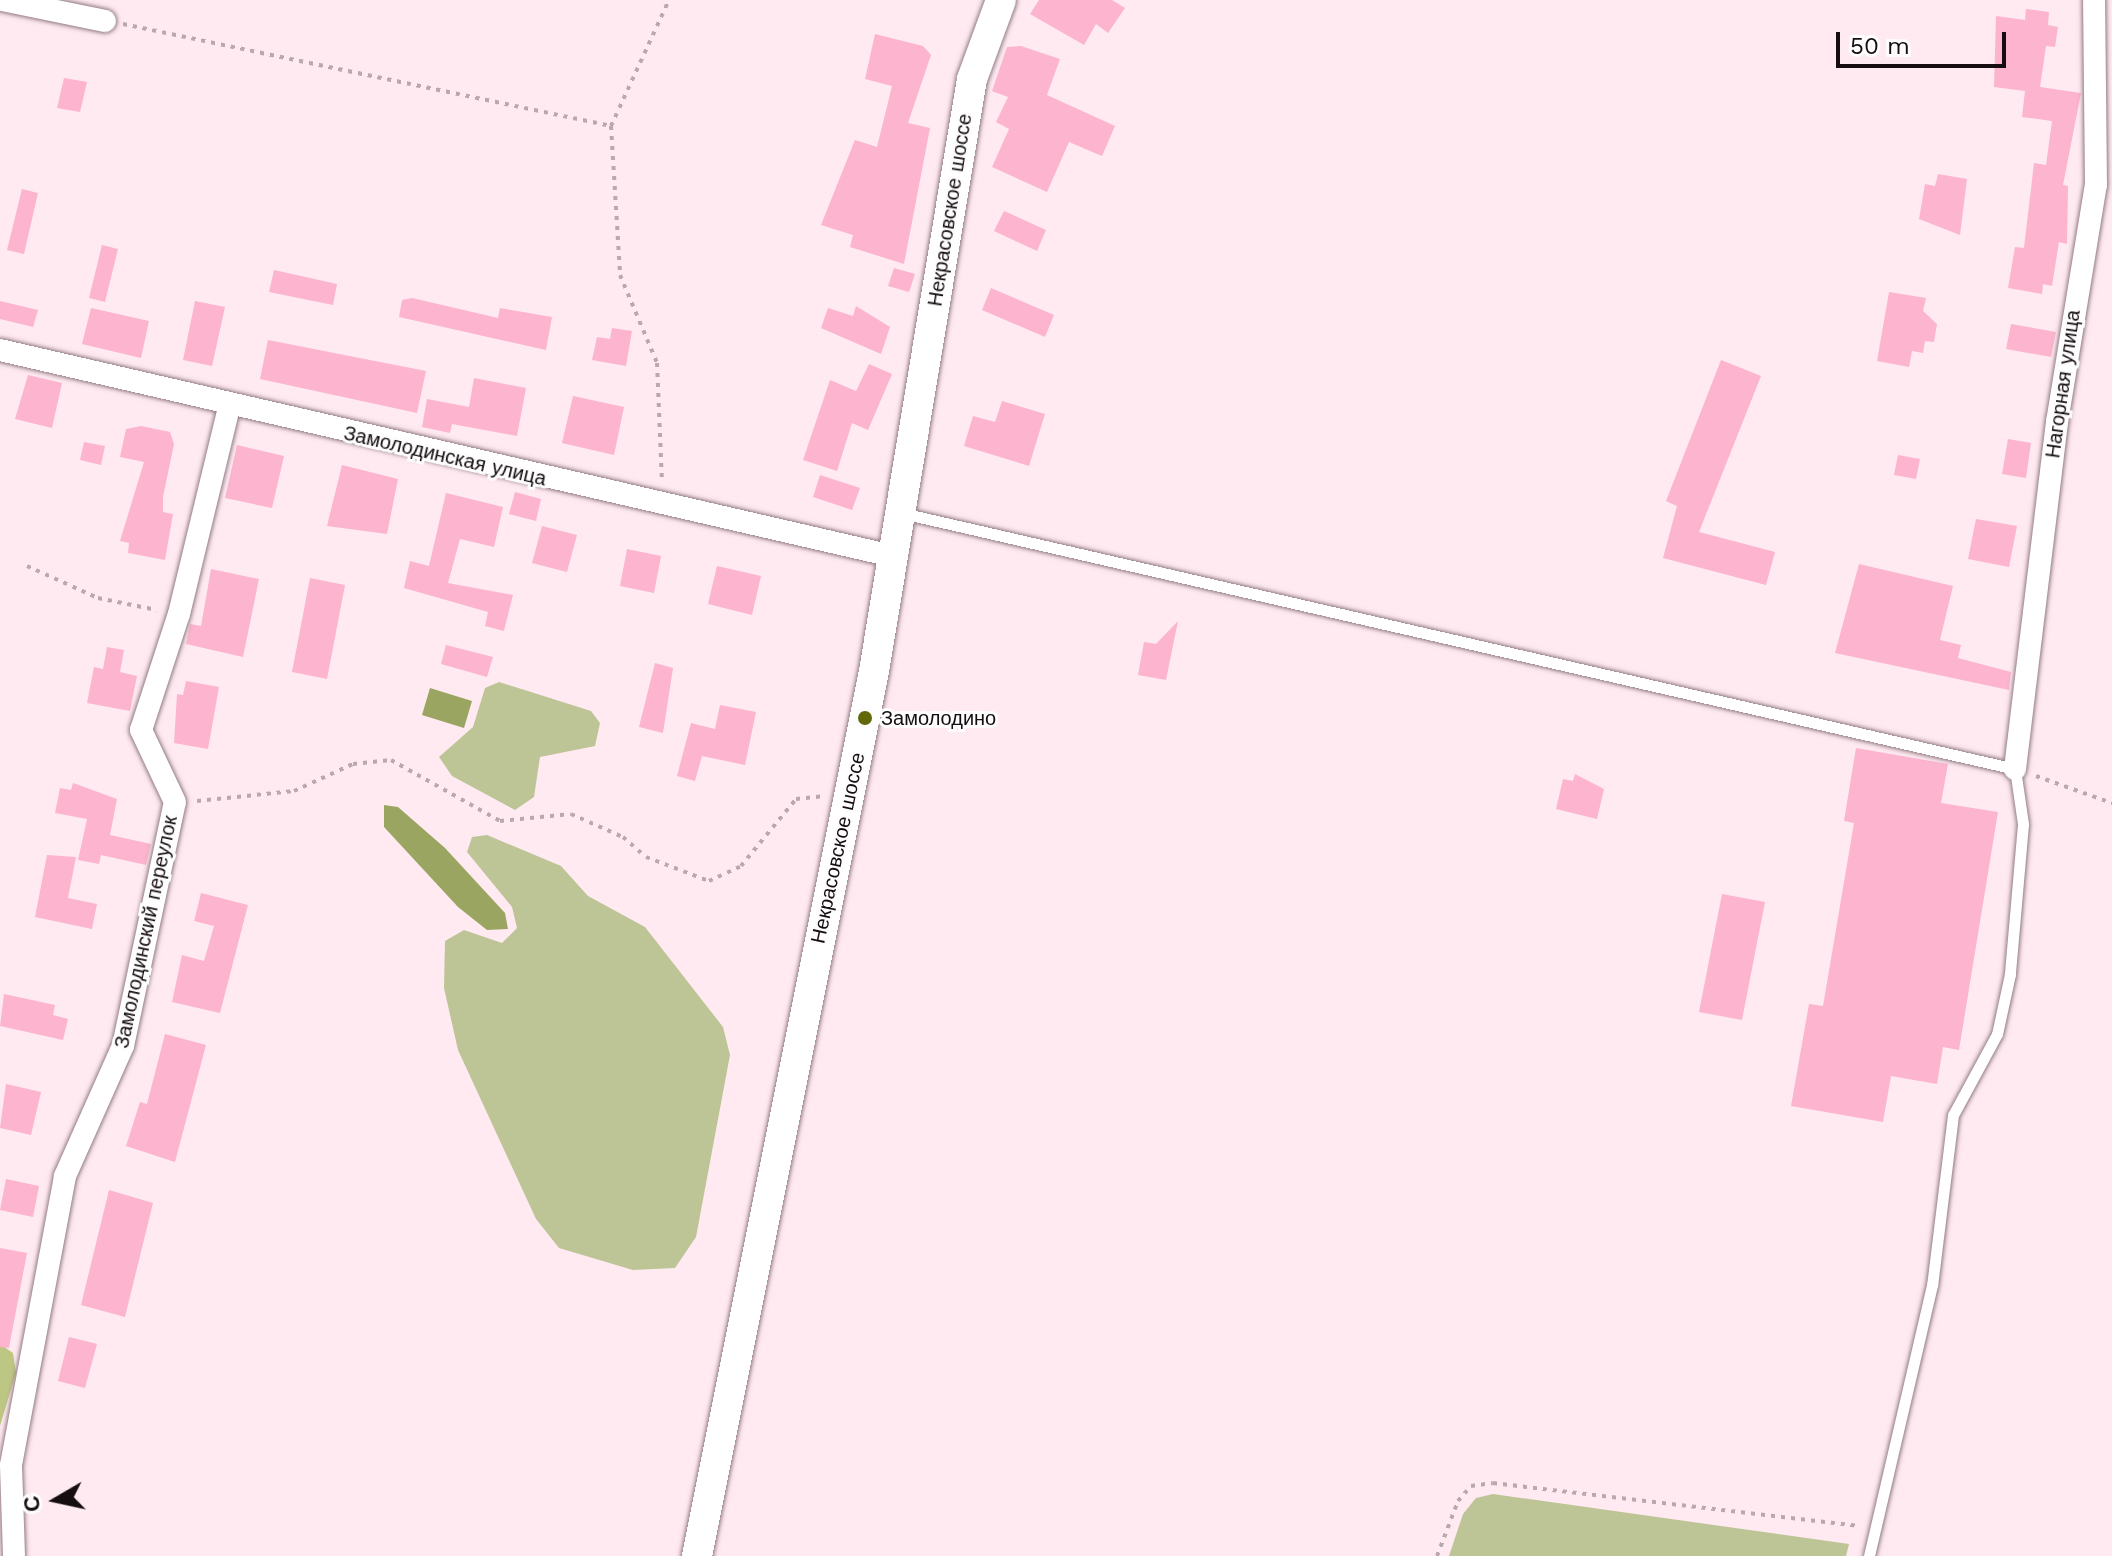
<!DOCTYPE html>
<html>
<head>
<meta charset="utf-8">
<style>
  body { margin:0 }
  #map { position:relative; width:2112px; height:1556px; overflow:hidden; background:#ffeaf1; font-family:"Work Sans",sans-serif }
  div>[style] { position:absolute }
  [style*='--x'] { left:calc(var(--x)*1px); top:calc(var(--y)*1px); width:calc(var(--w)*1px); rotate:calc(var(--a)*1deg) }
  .green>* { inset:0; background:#bdc496 }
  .forest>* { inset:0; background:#bdc783 }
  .water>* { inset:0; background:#9ba562 }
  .building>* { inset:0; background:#fcb4cf }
  .path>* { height:4px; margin-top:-2px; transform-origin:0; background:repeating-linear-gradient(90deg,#b9a8ad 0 4px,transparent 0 10px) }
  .roads { filter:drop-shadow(0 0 2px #937c84) drop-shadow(0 0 2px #937c84) }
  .lane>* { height:11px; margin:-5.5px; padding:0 5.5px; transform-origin:5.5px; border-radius:5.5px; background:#fff }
  .street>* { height:22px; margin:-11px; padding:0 11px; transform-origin:11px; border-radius:11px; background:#fff }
  .secondary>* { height:30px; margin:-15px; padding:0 15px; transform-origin:15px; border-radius:15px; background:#fff }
  .dots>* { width:22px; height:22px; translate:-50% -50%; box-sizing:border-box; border:4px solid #fdfdfd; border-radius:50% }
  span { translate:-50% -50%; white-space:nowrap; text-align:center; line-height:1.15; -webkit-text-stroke:6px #fdfdfd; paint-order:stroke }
  .street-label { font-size:20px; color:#150d10 }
  .poi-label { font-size:20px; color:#150d10 }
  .left { translate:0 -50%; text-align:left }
  .north { position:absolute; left:16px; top:1460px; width:80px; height:80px; -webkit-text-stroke:6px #fdfdfd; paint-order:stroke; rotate:261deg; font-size:22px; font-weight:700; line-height:32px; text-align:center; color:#150d10 }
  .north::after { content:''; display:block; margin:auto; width:28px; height:36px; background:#150d10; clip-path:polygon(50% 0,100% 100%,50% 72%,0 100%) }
  .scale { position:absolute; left:1836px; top:32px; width:170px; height:36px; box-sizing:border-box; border:4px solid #150d10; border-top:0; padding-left:10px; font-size:24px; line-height:28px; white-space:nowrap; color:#150d10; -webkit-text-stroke:6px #fdfdfd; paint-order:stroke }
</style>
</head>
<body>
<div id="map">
  <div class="green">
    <div style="clip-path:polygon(499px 682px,591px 711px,600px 723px,595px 746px,540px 757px,534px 797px,515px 810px,452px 776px,439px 757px,473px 727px,485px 688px)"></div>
    <div style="clip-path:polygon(487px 835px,561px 866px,588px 896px,645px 927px,723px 1027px,730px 1055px,696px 1237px,675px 1268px,633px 1270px,559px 1248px,536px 1219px,458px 1050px,444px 988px,445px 941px,464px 930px,502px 943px,517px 928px,512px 907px,467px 852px,472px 837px)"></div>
    <div style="clip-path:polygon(1493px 1494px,1849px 1544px,1846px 1556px,1449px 1556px,1463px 1514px,1476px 1498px)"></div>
  </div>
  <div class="forest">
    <div style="clip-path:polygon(0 1344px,13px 1353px,16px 1373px,0 1426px)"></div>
  </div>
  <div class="water">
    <div style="clip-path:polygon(430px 688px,472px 701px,464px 728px,422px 715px)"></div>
    <div style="clip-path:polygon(384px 805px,398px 807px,445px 848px,505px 913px,508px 929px,487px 930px,458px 907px,384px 827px)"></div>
  </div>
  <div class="building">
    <div style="clip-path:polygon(1039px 0,1112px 0,1125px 8px,1108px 33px,1096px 24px,1084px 45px,1030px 14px)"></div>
    <div style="clip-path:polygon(2026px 9px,2049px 12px,2048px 25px,2058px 27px,2055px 47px,2046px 46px,2040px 87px,2081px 93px,2063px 185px,2068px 186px,2067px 244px,2059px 242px,2052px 286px,2043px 284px,2042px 294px,2008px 288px,2015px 247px,2024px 248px,2034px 163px,2046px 165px,2052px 121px,2022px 117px,2025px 91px,1994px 87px,1996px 16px,2025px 20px)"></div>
    <div style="clip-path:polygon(875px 34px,923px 46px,931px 55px,908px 123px,930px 128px,904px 264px,850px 247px,853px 235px,821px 225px,855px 140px,877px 147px,892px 86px,865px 79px)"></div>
    <div style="clip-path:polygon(1021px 46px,1060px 59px,1047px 95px,1115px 126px,1102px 156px,1069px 142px,1047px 192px,992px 167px,1009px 129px,996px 122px,1008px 97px,992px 91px,1007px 47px)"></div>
    <div style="clip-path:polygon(64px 78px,87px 82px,80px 112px,57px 108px)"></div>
    <div style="clip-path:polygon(1938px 174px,1967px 179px,1960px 235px,1919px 219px,1925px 184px,1935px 186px)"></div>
    <div style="clip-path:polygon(22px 189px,38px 193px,24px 254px,7px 250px)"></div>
    <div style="clip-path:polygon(1004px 211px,1046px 230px,1037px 251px,994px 231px)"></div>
    <div style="clip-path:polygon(102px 245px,118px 249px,105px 302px,89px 298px)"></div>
    <div style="clip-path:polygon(894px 268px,915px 274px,909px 292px,888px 286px)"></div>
    <div style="clip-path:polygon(274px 270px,337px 284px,333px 305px,269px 292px)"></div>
    <div style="clip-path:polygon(991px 288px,1054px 315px,1045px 337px,982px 310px)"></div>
    <div style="clip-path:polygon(1889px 292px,1926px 298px,1923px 311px,1937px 324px,1934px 342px,1925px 341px,1923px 353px,1912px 351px,1909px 367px,1877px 361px)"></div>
    <div style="clip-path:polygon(412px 298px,498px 318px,500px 308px,552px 317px,546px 350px,399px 317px,402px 300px)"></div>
    <div style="clip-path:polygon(0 301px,38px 310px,33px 327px,0 319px)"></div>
    <div style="clip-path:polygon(195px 301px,225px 307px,212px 366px,183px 360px)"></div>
    <div style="clip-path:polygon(856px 306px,890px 327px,881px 354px,821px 328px,828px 308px,853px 316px)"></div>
    <div style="clip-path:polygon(91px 308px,149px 321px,141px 358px,82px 344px)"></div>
    <div style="clip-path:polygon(2011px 324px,2056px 332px,2051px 357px,2006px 349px)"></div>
    <div style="clip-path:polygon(612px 328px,632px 331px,626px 366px,592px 360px,597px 337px,610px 339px)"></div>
    <div style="clip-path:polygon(268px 340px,426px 371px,417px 413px,260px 379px)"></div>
    <div style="clip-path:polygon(1721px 360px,1761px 376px,1699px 532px,1775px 552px,1766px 585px,1663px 558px,1677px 506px,1666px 501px)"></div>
    <div style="clip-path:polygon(869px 364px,892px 374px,868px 430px,852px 423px,837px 471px,803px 460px,830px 380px,856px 391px)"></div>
    <div style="clip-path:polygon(28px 375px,62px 383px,52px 428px,15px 419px)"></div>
    <div style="clip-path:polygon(474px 378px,526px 388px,517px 436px,452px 424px,450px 433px,422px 427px,427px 399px,469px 407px)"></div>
    <div style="clip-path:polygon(573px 396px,624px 407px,614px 455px,562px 443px)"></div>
    <div style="clip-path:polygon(1002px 401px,1045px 414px,1029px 466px,964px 446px,973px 416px,995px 422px)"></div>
    <div style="clip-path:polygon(141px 426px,170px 432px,174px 444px,163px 497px,163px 512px,173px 514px,165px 560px,128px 553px,129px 543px,120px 541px,144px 462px,120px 457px,126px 429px)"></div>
    <div style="clip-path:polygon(2008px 439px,2031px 443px,2026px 478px,2002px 474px)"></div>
    <div style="clip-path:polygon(84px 442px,105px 446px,101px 465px,80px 460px)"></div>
    <div style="clip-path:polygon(237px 445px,284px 456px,272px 508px,225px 498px)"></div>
    <div style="clip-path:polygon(1898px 455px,1920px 459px,1916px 479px,1894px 475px)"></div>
    <div style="clip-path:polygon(342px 465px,398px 479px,387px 534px,327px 526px)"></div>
    <div style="clip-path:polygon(820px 475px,860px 488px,852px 510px,813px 497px)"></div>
    <div style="clip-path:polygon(515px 492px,541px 499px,536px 521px,509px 514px)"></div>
    <div style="clip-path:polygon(446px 493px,503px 507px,494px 547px,460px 539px,448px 583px,513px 595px,504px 631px,485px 626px,488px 612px,404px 588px,410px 561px,429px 566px)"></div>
    <div style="clip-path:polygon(1976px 519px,2017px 526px,2009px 567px,1968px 559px)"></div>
    <div style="clip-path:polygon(542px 526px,577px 535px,567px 572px,532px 563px)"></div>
    <div style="clip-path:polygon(627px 549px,661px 556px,654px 593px,620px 586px)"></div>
    <div style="clip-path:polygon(1859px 564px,1953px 586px,1940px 640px,1961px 645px,1958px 658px,2011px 672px,2009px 690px,1835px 653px)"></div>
    <div style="clip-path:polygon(717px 566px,761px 576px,752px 615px,708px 604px)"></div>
    <div style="clip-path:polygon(211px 569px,259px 579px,243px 657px,186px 644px,190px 624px,201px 626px)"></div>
    <div style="clip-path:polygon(310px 578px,345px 585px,327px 679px,292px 672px)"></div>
    <div style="clip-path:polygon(1178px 621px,1166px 680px,1138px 675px,1144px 642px,1156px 644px)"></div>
    <div style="clip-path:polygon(446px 645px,493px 657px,487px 677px,441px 664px)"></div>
    <div style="clip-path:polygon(107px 647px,124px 650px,120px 672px,137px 676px,130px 711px,87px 703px,94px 667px,103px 669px)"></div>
    <div style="clip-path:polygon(655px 663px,673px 668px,663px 733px,639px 727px)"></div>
    <div style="clip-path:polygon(186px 681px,219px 687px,208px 749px,174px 743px,177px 694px,183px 695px)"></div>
    <div style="clip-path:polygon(720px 705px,756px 712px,745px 765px,702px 756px,695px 781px,677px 776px,691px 723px,715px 729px)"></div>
    <div style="clip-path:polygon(1856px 748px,1948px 764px,1941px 803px,1998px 812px,1959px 1050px,1943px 1047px,1937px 1084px,1891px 1076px,1883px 1122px,1791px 1106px,1809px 1004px,1823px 1006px,1854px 823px,1844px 821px)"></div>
    <div style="clip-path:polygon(1575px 774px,1604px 789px,1597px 819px,1556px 809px,1563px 779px,1573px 781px)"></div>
    <div style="clip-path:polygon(73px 783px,117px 799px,110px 835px,151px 844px,146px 865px,101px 855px,99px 864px,78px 860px,87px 819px,55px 813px,60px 788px,71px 790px)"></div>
    <div style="clip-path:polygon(47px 855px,76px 857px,68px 898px,97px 904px,92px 929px,35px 917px)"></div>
    <div style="clip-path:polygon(201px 893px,248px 905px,220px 1013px,172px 1002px,182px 955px,204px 961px,214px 926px,194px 921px)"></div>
    <div style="clip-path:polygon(1722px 894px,1765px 902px,1742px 1020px,1699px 1012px)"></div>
    <div style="clip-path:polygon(4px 994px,55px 1005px,53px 1015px,68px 1019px,63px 1040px,0 1026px)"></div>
    <div style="clip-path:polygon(165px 1034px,206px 1045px,175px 1162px,126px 1146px,140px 1102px,147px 1104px)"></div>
    <div style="clip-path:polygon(6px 1084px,41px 1092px,31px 1135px,0 1128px)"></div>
    <div style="clip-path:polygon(6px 1179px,39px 1186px,33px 1217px,0 1210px)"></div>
    <div style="clip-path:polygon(109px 1190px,153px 1203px,125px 1317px,81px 1305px)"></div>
    <div style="clip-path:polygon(0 1248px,27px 1253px,9px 1348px,0 1347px)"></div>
    <div style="clip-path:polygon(69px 1337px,97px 1344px,85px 1388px,58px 1381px)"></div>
  </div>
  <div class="path">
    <div style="--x:123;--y:24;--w:499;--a:11.8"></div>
    <div style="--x:611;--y:126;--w:139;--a:-65.3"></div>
    <div style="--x:611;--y:126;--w:149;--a:86.5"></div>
    <div style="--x:620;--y:275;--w:95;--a:67.2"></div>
    <div style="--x:657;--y:363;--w:117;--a:87.6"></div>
    <div style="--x:27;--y:566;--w:78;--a:24.3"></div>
    <div style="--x:98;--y:598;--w:60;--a:11.5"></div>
    <div style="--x:2036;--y:776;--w:81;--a:19.6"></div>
    <div style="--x:197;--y:801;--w:98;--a:-5.9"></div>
    <div style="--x:294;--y:791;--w:65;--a:-24.6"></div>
    <div style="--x:353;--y:764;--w:38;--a:-6"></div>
    <div style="--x:391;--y:760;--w:125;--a:29.2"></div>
    <div style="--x:500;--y:821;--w:71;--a:-5.6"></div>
    <div style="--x:571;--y:814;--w:57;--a:23.9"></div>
    <div style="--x:623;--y:837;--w:30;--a:41"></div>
    <div style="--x:646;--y:857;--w:67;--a:20.9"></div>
    <div style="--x:709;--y:881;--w:35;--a:-25"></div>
    <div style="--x:741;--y:866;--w:87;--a:-50.6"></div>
    <div style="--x:796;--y:799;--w:29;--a:-6"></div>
    <div style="--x:1437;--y:1556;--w:59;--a:-69.1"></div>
    <div style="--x:1458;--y:1501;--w:20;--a:-49"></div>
    <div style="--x:1471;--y:1486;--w:22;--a:-8"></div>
    <div style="--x:1493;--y:1483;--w:369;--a:6.7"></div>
  </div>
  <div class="roads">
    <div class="lane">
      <div style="--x:902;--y:513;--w:1142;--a:12.95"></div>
      <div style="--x:2015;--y:769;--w:56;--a:81.7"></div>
      <div style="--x:2023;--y:824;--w:151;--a:95"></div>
      <div style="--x:2010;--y:974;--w:61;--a:102.2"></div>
      <div style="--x:1997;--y:1034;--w:92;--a:118.5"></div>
      <div style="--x:1953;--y:1115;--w:171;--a:97"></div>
      <div style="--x:1932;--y:1285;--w:278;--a:103.1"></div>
    </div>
    <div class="street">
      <div style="--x:2;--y:0;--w:105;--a:11.5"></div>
      <div style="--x:0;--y:350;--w:915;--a:13"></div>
      <div style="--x:2015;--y:769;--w:350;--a:-83.1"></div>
      <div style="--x:2057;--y:422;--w:240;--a:-80.7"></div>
      <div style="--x:2096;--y:185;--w:185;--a:-90.6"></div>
      <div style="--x:14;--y:1556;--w:91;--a:-91.9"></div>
      <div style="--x:11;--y:1465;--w:294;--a:-79.4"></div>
      <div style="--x:65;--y:1176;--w:142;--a:-66"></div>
      <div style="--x:123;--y:1046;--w:249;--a:-78"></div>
      <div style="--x:175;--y:802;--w:80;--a:-115.3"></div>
      <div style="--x:141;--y:730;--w:122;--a:-71.9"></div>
      <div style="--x:179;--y:614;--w:213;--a:-76.4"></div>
    </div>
    <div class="secondary">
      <div style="--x:697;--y:1556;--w:903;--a:-78.69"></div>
      <div style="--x:874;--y:671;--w:600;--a:-80.6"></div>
      <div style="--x:972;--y:79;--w:84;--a:-69.8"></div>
    </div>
  </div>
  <div class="dots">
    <div style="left:865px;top:718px;background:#606809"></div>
  </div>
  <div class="street-label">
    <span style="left:950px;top:210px;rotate:-81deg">Некрасовское шоссе</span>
    <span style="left:2063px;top:384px;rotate:-82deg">Нагорная улица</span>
    <span style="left:445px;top:456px;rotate:13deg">Замолодинская улица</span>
    <span style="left:838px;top:848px;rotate:-78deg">Некрасовское шоссе</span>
    <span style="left:146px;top:932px;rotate:-78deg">Замолодинский переулок</span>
  </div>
  <div class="poi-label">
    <span class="left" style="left:881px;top:718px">Замолодино</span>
  </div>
  <div class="north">С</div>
  <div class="scale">50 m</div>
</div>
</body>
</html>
